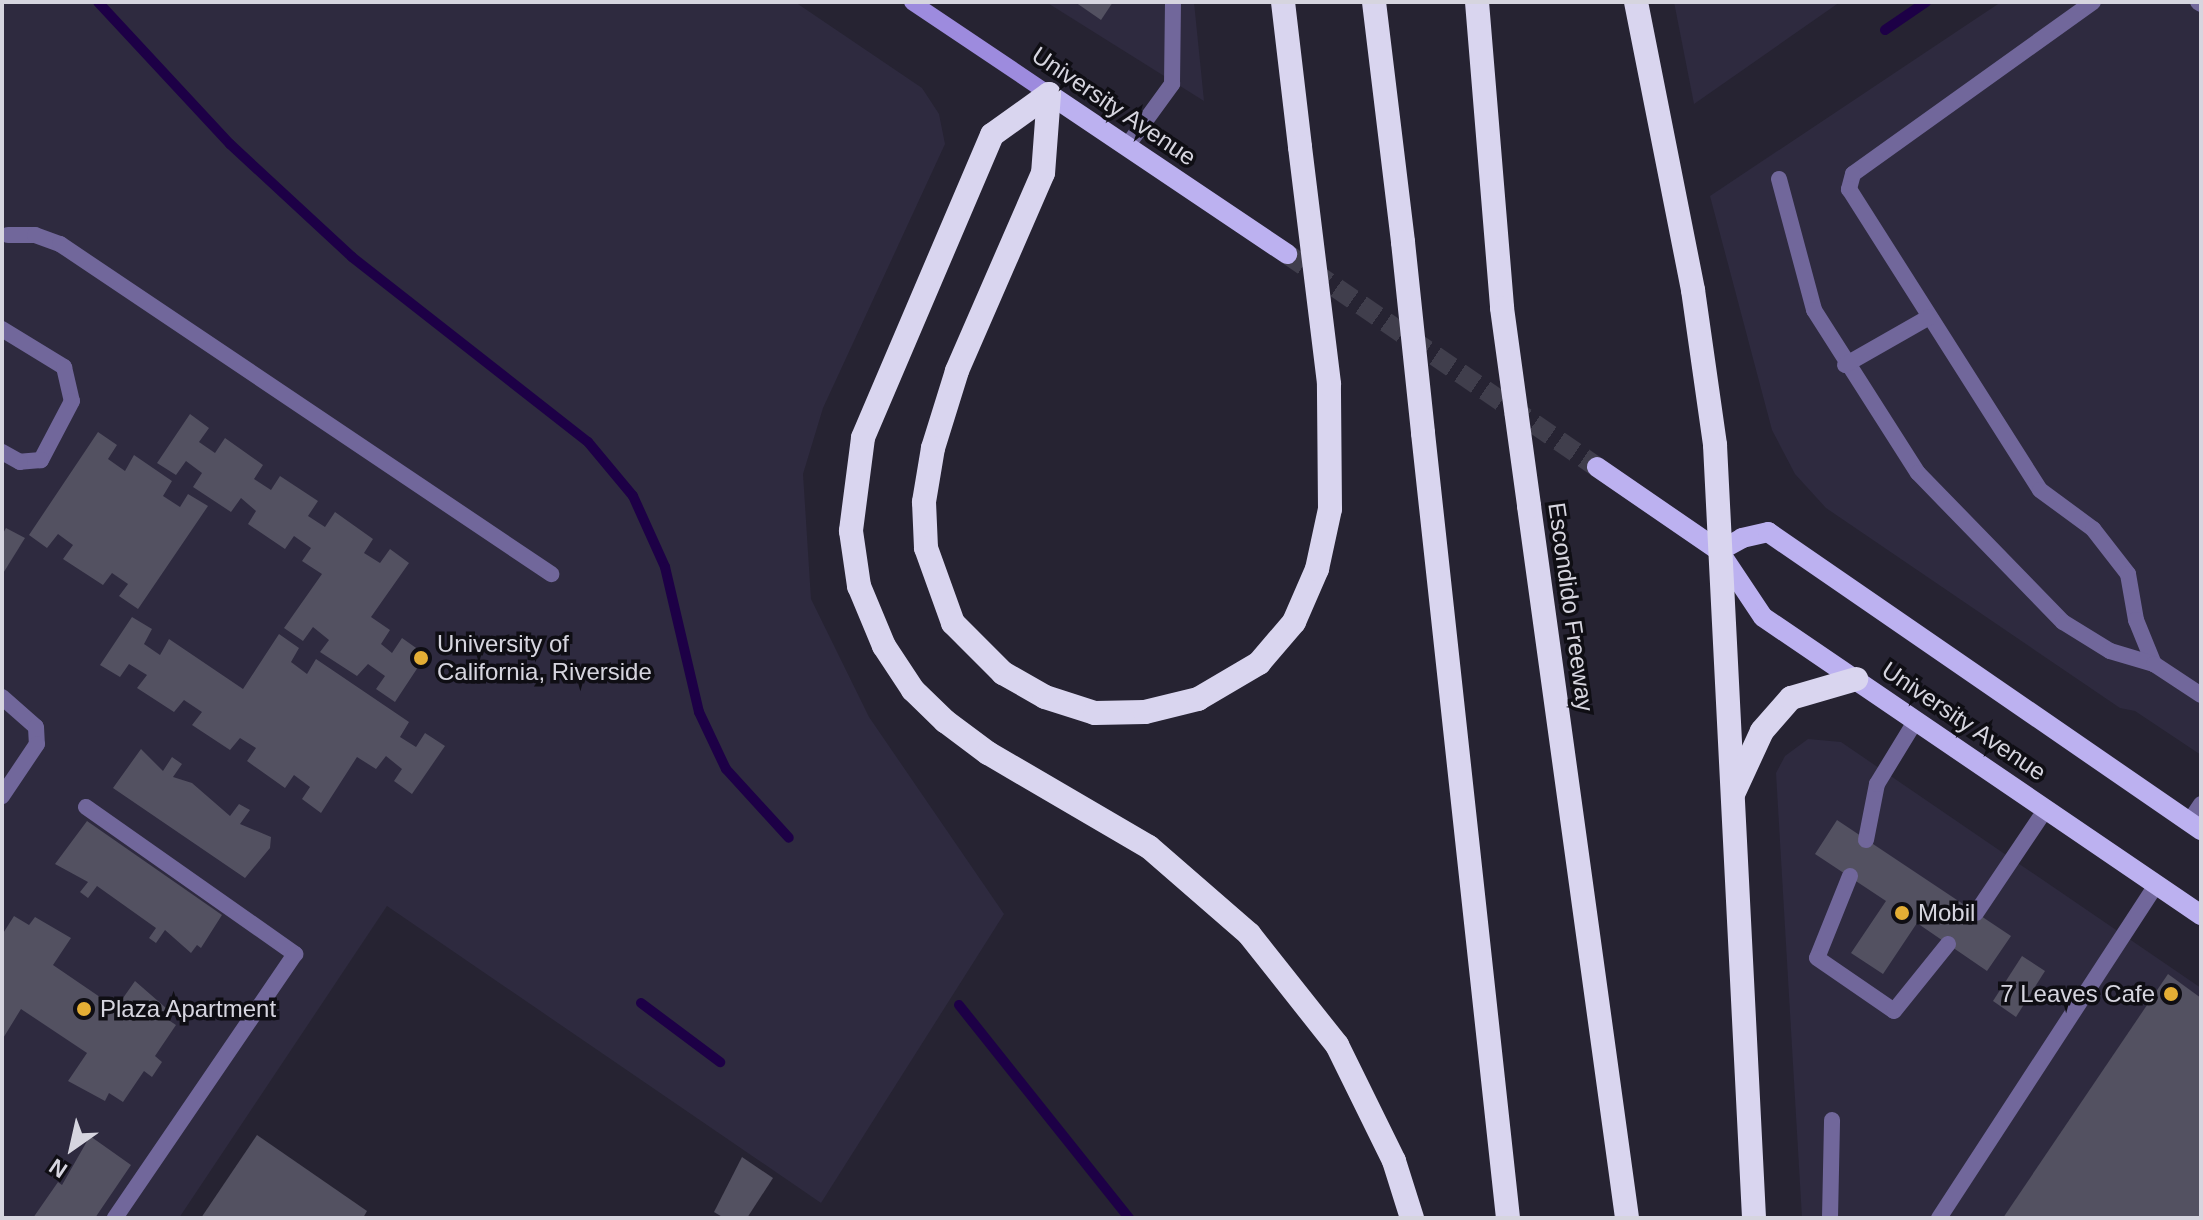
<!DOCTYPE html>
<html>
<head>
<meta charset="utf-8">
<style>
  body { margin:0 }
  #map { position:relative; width:2203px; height:1220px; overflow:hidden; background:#262332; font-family:Arial,sans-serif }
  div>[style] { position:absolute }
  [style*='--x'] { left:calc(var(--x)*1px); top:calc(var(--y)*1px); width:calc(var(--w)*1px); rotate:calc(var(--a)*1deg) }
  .built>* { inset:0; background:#2e2a3f }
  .stream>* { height:10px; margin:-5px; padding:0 5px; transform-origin:5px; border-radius:5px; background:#1d0046 }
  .building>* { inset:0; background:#535161 }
  .primary-tunnel>* { height:20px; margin-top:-10px; transform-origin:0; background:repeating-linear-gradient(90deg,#403e4c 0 20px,transparent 0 30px) }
  .lane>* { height:16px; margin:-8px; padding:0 8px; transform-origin:8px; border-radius:8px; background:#71679b }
  .secondary>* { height:16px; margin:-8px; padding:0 8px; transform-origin:8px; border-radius:8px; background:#9d8bde }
  .primary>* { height:20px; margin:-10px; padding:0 10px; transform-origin:10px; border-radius:10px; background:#bcb1f0 }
  .highway>* { height:24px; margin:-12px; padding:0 12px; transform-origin:12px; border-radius:12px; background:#d9d5ef }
  .highway-bridge>* { height:24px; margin:-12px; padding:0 12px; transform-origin:12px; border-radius:12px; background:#d9d5ef }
  .dots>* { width:22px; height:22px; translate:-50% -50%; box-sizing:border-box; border:4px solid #0f0e14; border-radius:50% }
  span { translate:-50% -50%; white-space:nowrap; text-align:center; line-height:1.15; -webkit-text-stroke:7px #0f0e14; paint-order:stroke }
  .street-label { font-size:24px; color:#d6d5df }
  .poi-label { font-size:24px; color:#d6d5df }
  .left { translate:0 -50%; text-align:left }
  .right { translate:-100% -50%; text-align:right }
  .frame { position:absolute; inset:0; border:4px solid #d6d5df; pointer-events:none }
  .north { position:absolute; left:32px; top:1108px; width:80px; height:80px; -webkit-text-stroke:6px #0f0e14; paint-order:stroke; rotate:214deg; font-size:22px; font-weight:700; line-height:32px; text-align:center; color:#d6d5df }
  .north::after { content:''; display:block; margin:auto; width:28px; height:36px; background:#d6d5df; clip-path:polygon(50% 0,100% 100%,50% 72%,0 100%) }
</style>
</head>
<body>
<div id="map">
  <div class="built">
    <div style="clip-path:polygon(2px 2px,795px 2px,922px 88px,939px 114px,945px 144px,823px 408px,803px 474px,811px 599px,869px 717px,1004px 914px,821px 1203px,387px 906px,179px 1218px,2px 1218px)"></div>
    <div style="clip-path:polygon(1046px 2px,1194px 2px,1204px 101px)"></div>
    <div style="clip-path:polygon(1674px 2px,1840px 2px,1694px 104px)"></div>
    <div style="clip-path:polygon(2001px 2px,2201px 2px,2201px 755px,2135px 711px,2120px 708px,1826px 508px,1795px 474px,1772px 430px,1710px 196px)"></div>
    <div style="clip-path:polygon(1808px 739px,1841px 742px,2201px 988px,2201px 1218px,1802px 1218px,1776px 773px,1785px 756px)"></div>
  </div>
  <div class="stream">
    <div style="--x:98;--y:2;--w:194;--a:47.1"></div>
    <div style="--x:230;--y:144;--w:166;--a:42.8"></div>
    <div style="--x:352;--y:257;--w:300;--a:38.1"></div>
    <div style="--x:588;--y:442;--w:70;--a:50.2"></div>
    <div style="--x:633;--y:496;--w:78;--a:65.7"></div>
    <div style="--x:665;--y:567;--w:149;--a:76.8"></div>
    <div style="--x:699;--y:712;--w:63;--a:64.7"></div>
    <div style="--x:726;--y:769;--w:93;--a:47.6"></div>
    <div style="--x:1885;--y:30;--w:50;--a:-34.3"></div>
    <div style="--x:641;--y:1003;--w:99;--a:36.8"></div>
    <div style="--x:959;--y:1005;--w:273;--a:51.4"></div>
  </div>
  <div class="building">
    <div style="clip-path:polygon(1075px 2px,1113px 2px,1101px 20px)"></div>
    <div style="clip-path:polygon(190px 414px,209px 428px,199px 442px,215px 453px,225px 438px,263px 465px,254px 479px,271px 490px,280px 476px,318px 501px,308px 516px,325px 527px,335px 512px,373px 539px,364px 553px,380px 563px,390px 549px,409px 563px,371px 617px,390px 630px,381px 644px,392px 653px,402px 638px,426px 655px,395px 702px,376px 689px,385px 676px,368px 664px,357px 676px,320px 652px,329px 640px,313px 627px,303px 641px,284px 628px,322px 574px,302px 561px,311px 548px,294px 536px,285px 549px,248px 524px,256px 511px,241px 498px,231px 512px,193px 487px,202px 473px,186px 461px,176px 475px,157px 463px)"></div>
    <div style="clip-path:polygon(98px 432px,117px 445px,108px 459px,125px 471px,134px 455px,172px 481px,163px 496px,180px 507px,188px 494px,208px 506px,138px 609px,119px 596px,128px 584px,112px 573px,103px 585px,63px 559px,73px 545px,58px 534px,47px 548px,29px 535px)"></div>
    <div style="clip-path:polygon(6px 528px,25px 538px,2px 575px,2px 535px)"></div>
    <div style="clip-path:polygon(132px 617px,152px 629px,144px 644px,160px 655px,169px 639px,243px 689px,279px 634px,299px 648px,291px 662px,307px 674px,316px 659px,409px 722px,400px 737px,416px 747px,425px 733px,445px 746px,412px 794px,394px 781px,402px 769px,386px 756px,376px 769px,357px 757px,321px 813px,302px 799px,310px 787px,294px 775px,285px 788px,247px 761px,256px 748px,240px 738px,230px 750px,192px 725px,202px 712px,184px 700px,174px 712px,137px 688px,147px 675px,129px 664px,120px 677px,100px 665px)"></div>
    <div style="clip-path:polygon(141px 749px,163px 771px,172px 757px,182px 764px,173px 777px,192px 783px,230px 816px,239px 804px,250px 810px,240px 824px,271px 837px,270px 848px,245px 878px,113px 788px)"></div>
    <div style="clip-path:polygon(1837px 820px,2011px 936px,1987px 971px,1917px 923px,1883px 974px,1851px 953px,1886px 901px,1815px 854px)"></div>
    <div style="clip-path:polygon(87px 821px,222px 915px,201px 948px,197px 945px,191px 953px,165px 930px,156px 943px,149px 938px,156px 928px,97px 886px,88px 898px,80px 892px,88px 882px,55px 864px)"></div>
    <div style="clip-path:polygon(14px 916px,29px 925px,35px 917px,71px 938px,53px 965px,116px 1008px,135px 981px,166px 1008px,161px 1015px,176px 1025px,155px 1056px,162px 1062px,152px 1077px,144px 1071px,123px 1102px,109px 1093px,105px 1101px,68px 1081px,87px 1053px,21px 1009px,2px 1040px,2px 935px)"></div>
    <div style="clip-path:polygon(2022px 956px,2045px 971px,2016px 1017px,1993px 1001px)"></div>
    <div style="clip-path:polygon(2168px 974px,2201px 998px,2201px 1218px,2003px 1218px)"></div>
    <div style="clip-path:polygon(257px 1135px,367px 1211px,363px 1218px,201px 1218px)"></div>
    <div style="clip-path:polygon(90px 1136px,131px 1165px,95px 1218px,33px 1218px,58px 1182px,62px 1185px)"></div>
    <div style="clip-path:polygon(742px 1157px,773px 1178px,747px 1218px,724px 1218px,714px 1212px)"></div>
  </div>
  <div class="primary-tunnel">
    <div style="--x:1287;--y:254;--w:376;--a:34.5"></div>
  </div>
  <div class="lane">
    <div style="--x:2093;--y:2;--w:295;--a:144.4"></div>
    <div style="--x:1853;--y:174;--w:16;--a:105"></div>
    <div style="--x:1849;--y:189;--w:356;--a:57.6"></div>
    <div style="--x:2040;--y:490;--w:66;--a:36.3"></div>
    <div style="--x:2093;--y:529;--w:57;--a:52.1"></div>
    <div style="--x:2128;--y:574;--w:47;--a:80.1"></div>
    <div style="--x:2136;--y:620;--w:48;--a:67.8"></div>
    <div style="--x:2198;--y:2;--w:4;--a:34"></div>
    <div style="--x:1127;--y:146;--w:77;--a:-54"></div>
    <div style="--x:1172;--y:84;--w:82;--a:-89.3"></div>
    <div style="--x:1779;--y:179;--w:136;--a:75"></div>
    <div style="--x:1814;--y:310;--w:193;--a:57.5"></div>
    <div style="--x:1918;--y:473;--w:208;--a:45.8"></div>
    <div style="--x:2063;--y:622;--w:55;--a:31.7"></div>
    <div style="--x:2110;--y:651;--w:46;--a:16.5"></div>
    <div style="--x:2154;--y:664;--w:56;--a:33.4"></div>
    <div style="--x:8;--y:235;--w:27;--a:0"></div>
    <div style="--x:35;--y:235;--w:27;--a:20"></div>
    <div style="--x:60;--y:244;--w:592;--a:33.9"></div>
    <div style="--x:2;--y:329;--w:73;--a:31.5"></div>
    <div style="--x:64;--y:367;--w:35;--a:77"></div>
    <div style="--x:72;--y:401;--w:67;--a:117.7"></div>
    <div style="--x:41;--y:460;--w:21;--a:175"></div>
    <div style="--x:20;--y:462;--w:21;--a:-151"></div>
    <div style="--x:1845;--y:365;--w:97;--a:-29.7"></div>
    <div style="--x:2;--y:697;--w:45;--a:41.4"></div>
    <div style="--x:36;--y:727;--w:17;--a:87"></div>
    <div style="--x:37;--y:744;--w:63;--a:123.9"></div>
    <div style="--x:86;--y:807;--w:256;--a:35.1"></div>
    <div style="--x:295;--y:954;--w:320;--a:124.3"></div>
    <div style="--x:2189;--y:822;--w:22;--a:-56"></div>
    <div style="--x:1866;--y:840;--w:57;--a:-78.9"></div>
    <div style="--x:1877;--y:784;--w:75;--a:-58.6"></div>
    <div style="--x:1850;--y:876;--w:88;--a:111.9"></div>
    <div style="--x:1817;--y:958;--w:93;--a:34.5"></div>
    <div style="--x:1894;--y:1011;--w:86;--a:-51.1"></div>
    <div style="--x:1976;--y:913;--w:125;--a:-56.1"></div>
    <div style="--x:1830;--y:1218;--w:98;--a:-88.8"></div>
    <div style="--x:1939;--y:1218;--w:397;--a:-56.9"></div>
  </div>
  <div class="secondary">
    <div style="--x:912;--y:2;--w:165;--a:33.9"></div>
  </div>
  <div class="primary">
    <div style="--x:1049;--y:94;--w:287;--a:33.9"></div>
    <div style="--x:1597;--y:467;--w:148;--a:34.5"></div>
    <div style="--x:1719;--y:551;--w:79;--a:56.3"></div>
    <div style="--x:1763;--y:617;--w:530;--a:34.23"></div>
    <div style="--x:1719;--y:551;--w:26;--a:-29"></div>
    <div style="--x:1742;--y:538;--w:27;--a:-13"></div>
    <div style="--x:1768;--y:532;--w:526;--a:34.54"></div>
  </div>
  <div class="highway">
    <div style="--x:1283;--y:2;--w:146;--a:83.3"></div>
    <div style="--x:1374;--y:2;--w:242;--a:83.1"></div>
    <div style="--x:1477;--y:2;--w:307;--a:85.3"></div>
    <div style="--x:1636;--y:2;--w:294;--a:78.8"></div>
    <div style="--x:1693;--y:290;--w:157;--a:81.9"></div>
    <div style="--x:1715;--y:445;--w:774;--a:87.11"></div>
    <div style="--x:1049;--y:94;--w:70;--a:144.3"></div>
    <div style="--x:992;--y:135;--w:329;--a:113.1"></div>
    <div style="--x:863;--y:438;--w:94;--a:97.4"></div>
    <div style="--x:851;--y:531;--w:56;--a:81.7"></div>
    <div style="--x:859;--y:586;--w:65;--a:67.4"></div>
    <div style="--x:884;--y:646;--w:53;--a:56.6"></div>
    <div style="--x:913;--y:690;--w:45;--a:44.1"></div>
    <div style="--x:945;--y:721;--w:54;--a:36.7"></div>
    <div style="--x:988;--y:753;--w:186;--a:30.3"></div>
    <div style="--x:1149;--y:847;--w:133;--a:41"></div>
    <div style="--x:1249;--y:934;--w:142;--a:51.6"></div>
    <div style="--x:1337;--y:1045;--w:129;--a:63.8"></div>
    <div style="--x:1394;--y:1161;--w:60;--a:72.5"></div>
    <div style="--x:1049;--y:94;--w:79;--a:94.3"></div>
    <div style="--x:1043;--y:173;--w:216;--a:113.5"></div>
    <div style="--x:957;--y:371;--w:81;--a:107.3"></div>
    <div style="--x:933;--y:448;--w:55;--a:99.5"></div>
    <div style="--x:924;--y:502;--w:46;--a:87.5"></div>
    <div style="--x:926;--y:548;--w:80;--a:70.2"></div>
    <div style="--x:953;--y:623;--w:71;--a:45"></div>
    <div style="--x:1003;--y:673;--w:48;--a:29.7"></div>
    <div style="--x:1045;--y:697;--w:52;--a:17.7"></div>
    <div style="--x:1095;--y:713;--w:50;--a:-1.1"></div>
    <div style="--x:1145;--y:712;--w:55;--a:-13.8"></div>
    <div style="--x:1198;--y:699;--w:71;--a:-30.5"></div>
    <div style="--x:1259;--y:663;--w:54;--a:-49.5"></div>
    <div style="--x:1294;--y:622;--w:58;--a:-66.5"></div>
    <div style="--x:1317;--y:569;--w:61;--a:-77.8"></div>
    <div style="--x:1330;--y:509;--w:125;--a:-90.5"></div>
    <div style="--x:1423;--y:433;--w:790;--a:83.82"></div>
    <div style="--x:1529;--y:506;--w:719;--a:82.16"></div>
    <div style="--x:1734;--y:792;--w:67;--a:-65.3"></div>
    <div style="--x:1762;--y:731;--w:44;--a:-48.7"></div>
    <div style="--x:1791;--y:698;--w:68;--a:-16.3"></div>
  </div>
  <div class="highway-bridge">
    <div style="--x:1300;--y:147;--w:239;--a:83"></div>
    <div style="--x:1403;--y:242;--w:192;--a:84"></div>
    <div style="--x:1502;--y:308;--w:200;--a:82.2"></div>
  </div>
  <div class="dots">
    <div style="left:421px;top:658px;background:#e4ae35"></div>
    <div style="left:1902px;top:913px;background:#e4ae35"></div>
    <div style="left:2171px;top:994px;background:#e4ae35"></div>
    <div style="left:84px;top:1009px;background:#e4ae35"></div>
  </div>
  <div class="street-label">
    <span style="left:1114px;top:106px;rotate:34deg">University Avenue</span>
    <span style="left:1571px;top:607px;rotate:82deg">Escondido Freeway</span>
    <span style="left:1964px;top:721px;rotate:34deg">University Avenue</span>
  </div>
  <div class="poi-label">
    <span class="left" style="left:437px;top:658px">University of<br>California, Riverside</span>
    <span class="left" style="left:1918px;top:913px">Mobil</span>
    <span class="right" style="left:2155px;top:994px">7 Leaves Cafe</span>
    <span class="left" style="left:100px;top:1009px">Plaza Apartment</span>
  </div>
  <div class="frame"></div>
  <div class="north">N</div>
</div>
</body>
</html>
